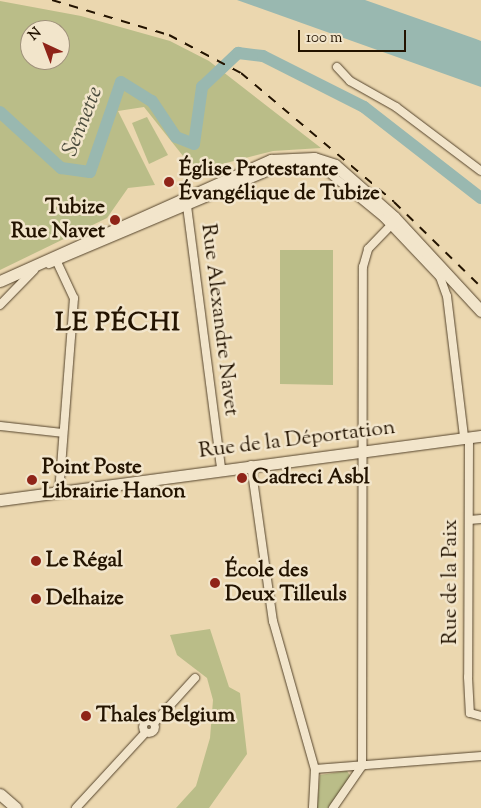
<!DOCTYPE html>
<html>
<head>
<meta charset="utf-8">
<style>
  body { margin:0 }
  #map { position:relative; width:481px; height:808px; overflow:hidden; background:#ebd7af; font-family:"Sorts Mill Goudy",serif }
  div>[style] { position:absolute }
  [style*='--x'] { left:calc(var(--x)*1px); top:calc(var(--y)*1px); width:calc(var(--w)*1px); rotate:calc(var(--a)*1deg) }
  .green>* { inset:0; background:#babd88 }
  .water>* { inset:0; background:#99b8b0 }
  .river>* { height:12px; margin:-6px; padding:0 6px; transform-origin:6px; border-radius:6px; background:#99b8b0 }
  .roads { filter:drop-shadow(0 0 1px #55442c) drop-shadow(0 0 1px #55442c) }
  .street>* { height:8px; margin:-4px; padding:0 4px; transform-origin:4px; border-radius:4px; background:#f2e5cb }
  .street>.ring { margin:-4px; padding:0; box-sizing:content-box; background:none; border:8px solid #f2e5cb; border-radius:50% }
  .secondary>* { height:11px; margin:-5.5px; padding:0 5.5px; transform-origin:5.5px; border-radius:5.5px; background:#f2e5cb }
  .rail>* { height:2px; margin-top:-1px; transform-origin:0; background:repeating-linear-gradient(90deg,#231300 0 9px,transparent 0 18px) }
  .dots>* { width:14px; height:14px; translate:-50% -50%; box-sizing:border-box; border:2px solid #f2e5cb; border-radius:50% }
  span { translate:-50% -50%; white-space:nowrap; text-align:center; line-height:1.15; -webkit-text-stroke:5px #f2e5cb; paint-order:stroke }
  .poi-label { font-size:21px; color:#231300; font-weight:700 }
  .left { translate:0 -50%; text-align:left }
  .right { translate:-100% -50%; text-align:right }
  .street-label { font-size:21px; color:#231300 }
  .water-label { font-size:22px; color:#4c4d3e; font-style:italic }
  .district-label { font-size:26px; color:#231300; font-weight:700; letter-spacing:1px }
  .north { position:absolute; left:20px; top:20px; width:50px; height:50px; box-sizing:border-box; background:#f2e5cb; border:1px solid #9f917a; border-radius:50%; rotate:317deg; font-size:14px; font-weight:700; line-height:20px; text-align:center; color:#231300 }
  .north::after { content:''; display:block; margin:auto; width:18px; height:22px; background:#8f2418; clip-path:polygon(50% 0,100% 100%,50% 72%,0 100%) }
  .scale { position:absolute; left:298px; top:30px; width:108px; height:22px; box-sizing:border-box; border:2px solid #231300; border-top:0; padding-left:6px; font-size:15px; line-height:18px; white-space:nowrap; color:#231300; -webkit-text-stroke:4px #f2e5cb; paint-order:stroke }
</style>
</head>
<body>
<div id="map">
  <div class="green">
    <div style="clip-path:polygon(evenodd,0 1px,81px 16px,170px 41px,209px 61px,321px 148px,273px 151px,195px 171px,144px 107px,118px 111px,155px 185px,128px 188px,107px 218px,0 270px,0 1px,30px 30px,60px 30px,60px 60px,30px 60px,30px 30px)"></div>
    <div style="clip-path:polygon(147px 117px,168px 155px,149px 164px,132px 123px)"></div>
    <div style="clip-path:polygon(280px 250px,333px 250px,333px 385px,280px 384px)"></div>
    <div style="clip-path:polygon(210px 629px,229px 687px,240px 693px,247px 754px,209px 808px,176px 808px,196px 786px,210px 738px,213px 700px,207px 678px,177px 655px,170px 635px)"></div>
    <div style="clip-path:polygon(347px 771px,351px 777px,328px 808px,317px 808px,320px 775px)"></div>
  </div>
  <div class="water">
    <div style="clip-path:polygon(237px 0,365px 0,476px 39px,481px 41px,481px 87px)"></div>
  </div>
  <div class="river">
    <div style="--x:0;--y:112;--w:83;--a:42.6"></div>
    <div style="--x:61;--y:168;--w:29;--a:8"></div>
    <div style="--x:90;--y:172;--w:95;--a:-71"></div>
    <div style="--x:121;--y:82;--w:36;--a:32"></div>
    <div style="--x:152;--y:101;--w:43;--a:56.3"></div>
    <div style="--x:176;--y:137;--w:19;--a:21"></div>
    <div style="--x:194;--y:144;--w:58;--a:-82"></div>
    <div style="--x:202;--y:87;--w:50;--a:-43.4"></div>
    <div style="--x:238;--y:53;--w:25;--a:7"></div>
    <div style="--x:263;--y:56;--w:113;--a:26.8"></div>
    <div style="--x:364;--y:107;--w:148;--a:37.9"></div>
  </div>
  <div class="roads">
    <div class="street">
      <div style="--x:337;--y:67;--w:19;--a:47"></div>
      <div style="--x:350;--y:81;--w:53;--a:29.5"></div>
      <div style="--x:396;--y:107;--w:106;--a:37"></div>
      <div style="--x:187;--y:206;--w:264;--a:82.6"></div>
      <div style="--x:57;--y:262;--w:40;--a:65"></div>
      <div style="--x:74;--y:298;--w:194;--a:94.4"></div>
      <div style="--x:49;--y:264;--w:252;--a:-22.9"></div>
      <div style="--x:281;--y:166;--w:41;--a:1.4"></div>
      <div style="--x:322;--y:167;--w:80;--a:39.4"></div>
      <div style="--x:384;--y:218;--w:81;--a:46.5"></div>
      <div style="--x:440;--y:277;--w:20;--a:70"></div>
      <div style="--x:447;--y:296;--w:142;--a:83.1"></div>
      <div style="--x:0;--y:305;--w:49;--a:-45.8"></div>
      <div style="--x:0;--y:426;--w:63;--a:6.3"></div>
      <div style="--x:469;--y:437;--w:240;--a:90.2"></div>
      <div style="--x:468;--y:677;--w:36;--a:87"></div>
      <div style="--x:470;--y:713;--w:11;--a:15"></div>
      <div style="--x:251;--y:465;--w:158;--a:82"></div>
      <div style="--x:273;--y:621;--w:154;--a:74.2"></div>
      <div style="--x:315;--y:769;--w:39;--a:93"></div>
      <div style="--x:469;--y:520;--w:12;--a:-5"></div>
      <div class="ring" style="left:143px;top:721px;width:4px;height:4px"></div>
      <div style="--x:154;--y:723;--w:61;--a:-47.7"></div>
      <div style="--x:362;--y:766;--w:499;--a:-89.9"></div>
      <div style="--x:363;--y:267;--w:19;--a:-74"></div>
      <div style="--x:368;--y:249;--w:33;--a:-46"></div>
      <div style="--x:315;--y:769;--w:167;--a:-4.5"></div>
      <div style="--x:76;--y:808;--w:102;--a:-47.4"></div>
      <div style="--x:333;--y:808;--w:51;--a:-55.4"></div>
    </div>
    <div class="secondary">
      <div style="--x:0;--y:281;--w:297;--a:-24.1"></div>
      <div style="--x:271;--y:160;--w:43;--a:-2.7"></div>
      <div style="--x:314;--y:158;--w:22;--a:18"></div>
      <div style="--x:335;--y:165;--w:79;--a:41.4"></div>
      <div style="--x:394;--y:217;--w:128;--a:47.2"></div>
      <div style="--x:0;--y:500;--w:485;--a:-7.6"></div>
      <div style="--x:0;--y:794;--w:21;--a:41"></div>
    </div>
  </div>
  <div class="rail">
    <div style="--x:52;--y:0;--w:122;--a:16.7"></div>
    <div style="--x:169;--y:35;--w:81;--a:27.8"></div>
    <div style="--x:241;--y:73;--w:200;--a:40.1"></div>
    <div style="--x:394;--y:202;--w:122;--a:44.3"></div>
  </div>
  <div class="dots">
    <div style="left:169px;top:182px;background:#8f2418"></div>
    <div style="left:115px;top:220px;background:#8f2418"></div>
    <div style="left:242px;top:478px;background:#8f2418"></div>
    <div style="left:32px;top:480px;background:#8f2418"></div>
    <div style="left:36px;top:561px;background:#8f2418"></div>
    <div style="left:215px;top:583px;background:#8f2418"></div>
    <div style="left:36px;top:599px;background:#8f2418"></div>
    <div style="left:86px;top:716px;background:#8f2418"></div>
  </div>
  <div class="poi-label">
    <span class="left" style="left:179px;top:182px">Église Protestante<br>Évangélique de Tubize</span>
    <span class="right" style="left:105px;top:220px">Tubize<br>Rue Navet</span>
    <span class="left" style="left:42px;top:480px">Point Poste<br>Librairie Hanon</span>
    <span class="left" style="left:252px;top:478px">Cadreci Asbl</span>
    <span class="left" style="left:46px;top:561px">Le Régal</span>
    <span class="left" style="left:225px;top:583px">École des<br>Deux Tilleuls</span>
    <span class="left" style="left:46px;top:599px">Delhaize</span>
    <span class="left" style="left:96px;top:716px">Thales Belgium</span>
  </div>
  <div class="street-label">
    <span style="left:219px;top:320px;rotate:83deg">Rue Alexandre Navet</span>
    <span style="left:297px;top:440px;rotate:-7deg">Rue de la Déportation</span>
    <span style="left:451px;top:582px;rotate:-90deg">Rue de la Paix</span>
  </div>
  <div class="water-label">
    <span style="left:84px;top:122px;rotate:-68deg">Sennette</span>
  </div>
  <div class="district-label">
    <span style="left:118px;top:324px">LE PÉCHI</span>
  </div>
  <div class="north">N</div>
  <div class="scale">100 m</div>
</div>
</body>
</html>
